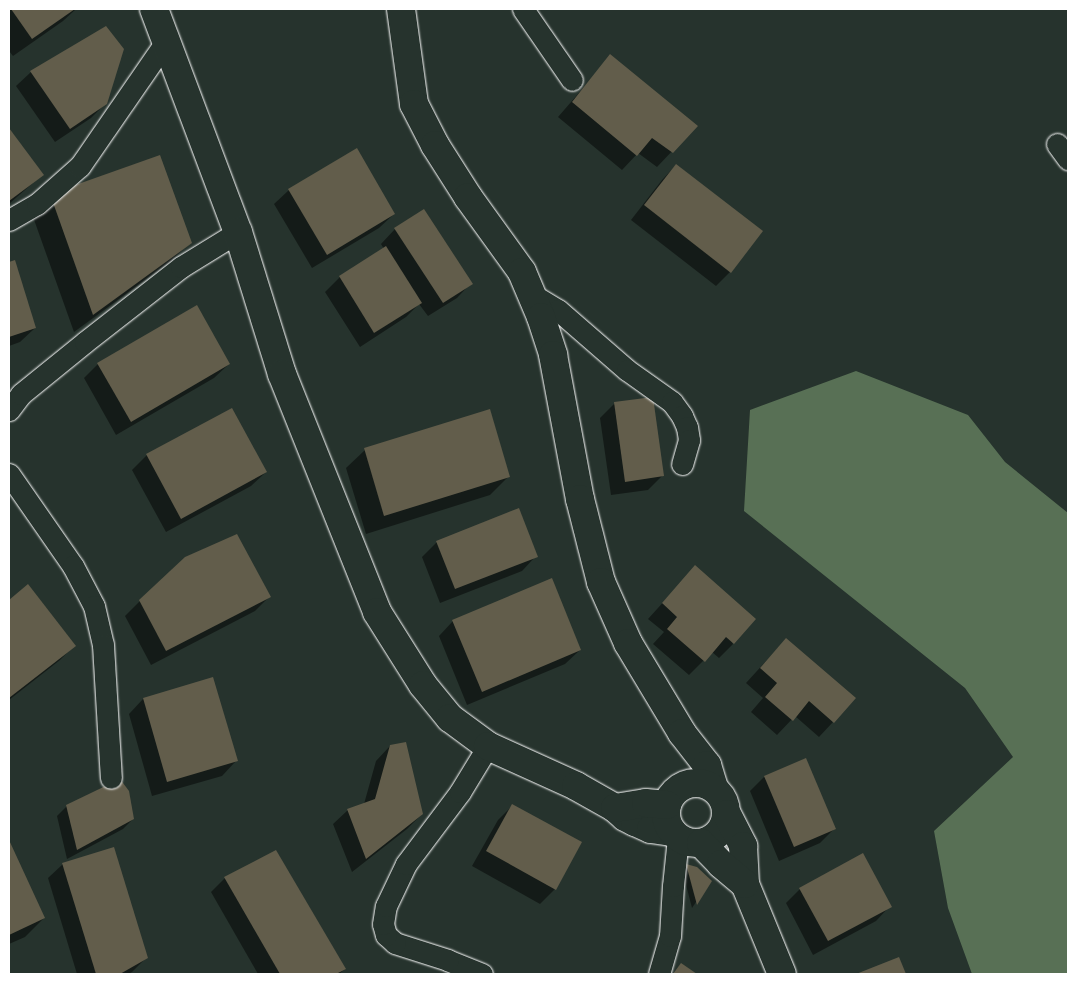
<!DOCTYPE html>
<html>
<head>
<meta charset="utf-8">
<style>
  body { margin:0 }
  #map { position:relative; width:1077px; height:983px; overflow:hidden; background:#26332d; font-family:Caveat,sans-serif }
  div>[style] { position:absolute }
  [style*='--x'] { left:calc(var(--x)*1px); top:calc(var(--y)*1px); width:calc(var(--w)*1px); rotate:calc(var(--a)*1deg) }
  .green>* { inset:0; background:#587055 }
  .shadow>* { inset:0; background:#0007 }
  .building>* { inset:0; background:#625d4b }
  .roads { filter:drop-shadow(0 0 1px #fff) drop-shadow(0 0 1px #fff) }
  .street>* { height:21px; margin:-10.5px; padding:0 10.5px; transform-origin:10.5px; border-radius:10.5px; background:#26332d }
  .secondary>* { height:28px; margin:-14px; padding:0 14px; transform-origin:14px; border-radius:14px; background:#26332d }
  .secondary>.ring { margin:-14px; padding:0; box-sizing:content-box; background:none; border:28px solid #26332d; border-radius:50% }
  span { translate:-50% -50%; white-space:nowrap; text-align:center; line-height:1.15; -webkit-text-stroke:4.5px #26332d; paint-order:stroke }
  .frame { position:absolute; inset:0; border:10px solid #fff; pointer-events:none }
</style>
</head>
<body>
<div id="map">
  <div class="green">
    <div style="clip-path:polygon(856px 371px,968px 415px,1005px 462px,1068px 513px,1068px 974px,972px 974px,948px 908px,934px 831px,1013px 757px,965px 688px,744px 511px,750px 410px)"></div>
  </div>
  <div class="shadow">
    <div style="clip-path:polygon(9px 9px,76px 9px,63px 21px,13px 56px,9px 51px)"></div>
    <div style="clip-path:polygon(611px 56px,696px 126px,657px 167px,638px 153px,622px 170px,558px 117px)"></div>
    <div style="clip-path:polygon(31px 72px,106px 103px,91px 118px,55px 142px,16px 86px)"></div>
    <div style="clip-path:polygon(9px 130px,42px 175px,9px 204px)"></div>
    <div style="clip-path:polygon(676px 165px,730px 272px,716px 286px,631px 220px,662px 180px)"></div>
    <div style="clip-path:polygon(289px 190px,394px 214px,379px 228px,312px 268px,274px 204px)"></div>
    <div style="clip-path:polygon(51px 195px,190px 242px,171px 261px,74px 332px,32px 214px)"></div>
    <div style="clip-path:polygon(395px 229px,471px 283px,457px 298px,428px 316px,419px 304px,406px 317px,360px 347px,325px 292px,340px 277px,384px 249px,381px 244px)"></div>
    <div style="clip-path:polygon(14px 262px,35px 328px,20px 342px,9px 346px,9px 263px)"></div>
    <div style="clip-path:polygon(98px 364px,229px 364px,214px 378px,116px 435px,84px 378px)"></div>
    <div style="clip-path:polygon(614px 404px,662px 476px,648px 490px,611px 495px,600px 418px)"></div>
    <div style="clip-path:polygon(365px 450px,509px 476px,490px 495px,366px 534px,346px 468px)"></div>
    <div style="clip-path:polygon(147px 455px,266px 472px,251px 486px,166px 532px,132px 470px)"></div>
    <div style="clip-path:polygon(437px 542px,536px 556px,522px 571px,440px 603px,422px 557px)"></div>
    <div style="clip-path:polygon(695px 567px,733px 644px,719px 658px,712px 652px,689px 675px,653px 644px,664px 632px,648px 619px)"></div>
    <div style="clip-path:polygon(28px 586px,74px 646px,60px 660px,9px 700px,9px 601px)"></div>
    <div style="clip-path:polygon(269px 597px,255px 611px,151px 665px,125px 616px,140px 601px)"></div>
    <div style="clip-path:polygon(453px 621px,580px 650px,565px 664px,467px 705px,439px 636px)"></div>
    <div style="clip-path:polygon(786px 639px,833px 722px,819px 737px,795px 716px,777px 735px,751px 712px,763px 698px,746px 683px)"></div>
    <div style="clip-path:polygon(143px 699px,236px 761px,222px 776px,152px 796px,129px 714px)"></div>
    <div style="clip-path:polygon(390px 746px,422px 814px,407px 829px,352px 872px,333px 824px,348px 810px,364px 804px,376px 761px)"></div>
    <div style="clip-path:polygon(764px 777px,835px 828px,820px 843px,779px 861px,750px 791px)"></div>
    <div style="clip-path:polygon(513px 805px,555px 889px,540px 904px,472px 866px,498px 820px)"></div>
    <div style="clip-path:polygon(67px 806px,133px 819px,123px 829px,67px 859px,57px 816px)"></div>
    <div style="clip-path:polygon(9px 843px,44px 918px,25px 937px,9px 944px)"></div>
    <div style="clip-path:polygon(63px 864px,146px 958px,132px 972px,128px 974px,77px 974px,48px 878px)"></div>
    <div style="clip-path:polygon(686px 865px,697px 868px,710px 881px,692px 908px,682px 869px)"></div>
    <div style="clip-path:polygon(225px 878px,345px 969px,339px 974px,258px 974px,211px 892px)"></div>
    <div style="clip-path:polygon(800px 889px,890px 906px,876px 921px,813px 955px,786px 903px)"></div>
  </div>
  <div class="building">
    <div style="clip-path:polygon(11px 9px,75px 9px,32px 39px)"></div>
    <div style="clip-path:polygon(106px 26px,124px 49px,107px 104px,70px 129px,30px 71px)"></div>
    <div style="clip-path:polygon(610px 54px,698px 126px,673px 153px,652px 138px,637px 156px,572px 102px)"></div>
    <div style="clip-path:polygon(9px 128px,44px 175px,9px 201px)"></div>
    <div style="clip-path:polygon(357px 148px,395px 214px,327px 255px,288px 189px)"></div>
    <div style="clip-path:polygon(160px 155px,192px 243px,93px 315px,50px 194px)"></div>
    <div style="clip-path:polygon(676px 164px,763px 231px,731px 273px,644px 205px)"></div>
    <div style="clip-path:polygon(424px 209px,473px 284px,443px 303px,394px 228px)"></div>
    <div style="clip-path:polygon(386px 246px,422px 303px,374px 333px,339px 276px)"></div>
    <div style="clip-path:polygon(15px 260px,36px 328px,9px 337px,9px 262px)"></div>
    <div style="clip-path:polygon(197px 305px,230px 364px,131px 422px,97px 363px)"></div>
    <div style="clip-path:polygon(653px 397px,664px 476px,625px 482px,614px 402px)"></div>
    <div style="clip-path:polygon(232px 408px,267px 472px,181px 519px,146px 454px)"></div>
    <div style="clip-path:polygon(490px 409px,510px 477px,384px 516px,364px 448px)"></div>
    <div style="clip-path:polygon(519px 508px,538px 557px,455px 589px,436px 541px)"></div>
    <div style="clip-path:polygon(237px 534px,271px 597px,166px 651px,139px 600px,185px 557px)"></div>
    <div style="clip-path:polygon(695px 565px,756px 619px,734px 644px,726px 637px,705px 662px,667px 629px,677px 617px,662px 603px)"></div>
    <div style="clip-path:polygon(552px 578px,581px 650px,482px 692px,452px 620px)"></div>
    <div style="clip-path:polygon(28px 584px,76px 646px,9px 698px,9px 600px)"></div>
    <div style="clip-path:polygon(786px 638px,856px 698px,834px 723px,809px 701px,793px 721px,765px 697px,777px 683px,760px 668px)"></div>
    <div style="clip-path:polygon(213px 677px,238px 761px,167px 782px,143px 698px)"></div>
    <div style="clip-path:polygon(406px 742px,423px 814px,366px 859px,347px 809px,375px 799px,390px 745px)"></div>
    <div style="clip-path:polygon(806px 758px,836px 829px,794px 847px,764px 776px)"></div>
    <div style="clip-path:polygon(120px 779px,129px 791px,134px 819px,77px 850px,66px 805px)"></div>
    <div style="clip-path:polygon(512px 804px,582px 842px,556px 890px,486px 851px)"></div>
    <div style="clip-path:polygon(9px 840px,45px 918px,9px 935px)"></div>
    <div style="clip-path:polygon(114px 847px,148px 958px,120px 974px,96px 974px,62px 863px)"></div>
    <div style="clip-path:polygon(276px 850px,346px 969px,336px 974px,280px 974px,224px 877px)"></div>
    <div style="clip-path:polygon(863px 853px,892px 907px,828px 941px,799px 888px)"></div>
    <div style="clip-path:polygon(686px 864px,697px 867px,712px 881px,697px 905px)"></div>
    <div style="clip-path:polygon(899px 957px,906px 974px,856px 974px)"></div>
    <div style="clip-path:polygon(681px 963px,697px 974px,673px 974px)"></div>
  </div>
  <div class="roads">
    <div class="street">
      <div style="--x:523;--y:9;--w:86;--a:55.4"></div>
      <div style="--x:1057;--y:144;--w:19;--a:54"></div>
      <div style="--x:9;--y:220;--w:32;--a:-30"></div>
      <div style="--x:37;--y:204;--w:57;--a:-41.5"></div>
      <div style="--x:80;--y:166;--w:150;--a:-55.4"></div>
      <div style="--x:533;--y:295;--w:29;--a:31"></div>
      <div style="--x:558;--y:310;--w:91;--a:41"></div>
      <div style="--x:627;--y:370;--w:55;--a:35.4"></div>
      <div style="--x:672;--y:402;--w:17;--a:54"></div>
      <div style="--x:682;--y:416;--w:12;--a:66"></div>
      <div style="--x:687;--y:427;--w:13;--a:81"></div>
      <div style="--x:689;--y:440;--w:25;--a:106"></div>
      <div style="--x:9;--y:410;--w:20;--a:-53"></div>
      <div style="--x:21;--y:394;--w:82;--a:-39.1"></div>
      <div style="--x:85;--y:342;--w:122;--a:-38"></div>
      <div style="--x:181;--y:267;--w:67;--a:-31.6"></div>
      <div style="--x:9;--y:474;--w:112;--a:55.2"></div>
      <div style="--x:73;--y:566;--w:45;--a:62.3"></div>
      <div style="--x:94;--y:606;--w:40;--a:77"></div>
      <div style="--x:103;--y:645;--w:133;--a:86.6"></div>
      <div style="--x:482;--y:974;--w:37;--a:-158"></div>
      <div style="--x:448;--y:960;--w:56;--a:-162.2"></div>
      <div style="--x:395;--y:943;--w:12;--a:-138"></div>
      <div style="--x:386;--y:935;--w:11;--a:-105"></div>
      <div style="--x:383;--y:924;--w:18;--a:-81"></div>
      <div style="--x:386;--y:906;--w:47;--a:-64.5"></div>
      <div style="--x:406;--y:864;--w:90;--a:-53.1"></div>
      <div style="--x:460;--y:792;--w:54;--a:-58.7"></div>
      <div style="--x:659;--y:974;--w:40;--a:-74"></div>
      <div style="--x:670;--y:936;--w:50;--a:-86.6"></div>
      <div style="--x:673;--y:886;--w:48;--a:-84.1"></div>
    </div>
    <div class="secondary">
      <div style="--x:154;--y:9;--w:238;--a:69.4"></div>
      <div style="--x:238;--y:232;--w:149;--a:72.8"></div>
      <div style="--x:282;--y:374;--w:256;--a:68.2"></div>
      <div style="--x:377;--y:612;--w:86;--a:57.8"></div>
      <div style="--x:423;--y:685;--w:43;--a:50.7"></div>
      <div style="--x:450;--y:718;--w:47;--a:36.4"></div>
      <div style="--x:488;--y:746;--w:97;--a:24.4"></div>
      <div style="--x:576;--y:786;--w:45;--a:29.4"></div>
      <div style="--x:615;--y:808;--w:13;--a:42"></div>
      <div style="--x:625;--y:817;--w:11;--a:27"></div>
      <div style="--x:635;--y:822;--w:17;--a:24"></div>
      <div style="--x:651;--y:829;--w:22;--a:8"></div>
      <div style="--x:401;--y:9;--w:96;--a:82.2"></div>
      <div style="--x:414;--y:104;--w:46;--a:62.9"></div>
      <div style="--x:435;--y:145;--w:62;--a:57.6"></div>
      <div style="--x:468;--y:197;--w:92;--a:54.2"></div>
      <div style="--x:522;--y:272;--w:49;--a:67.1"></div>
      <div style="--x:541;--y:317;--w:40;--a:72"></div>
      <div style="--x:553;--y:355;--w:147;--a:79.4"></div>
      <div style="--x:580;--y:499;--w:86;--a:75.8"></div>
      <div style="--x:601;--y:582;--w:67;--a:66.1"></div>
      <div style="--x:628;--y:643;--w:105;--a:59"></div>
      <div style="--x:682;--y:733;--w:41;--a:52"></div>
      <div style="--x:707;--y:765;--w:24;--a:73"></div>
      <div class="ring" style="left:666px;top:783px;width:32px;height:32px"></div>
      <div style="--x:615;--y:808;--w:31;--a:-9"></div>
      <div style="--x:646;--y:803;--w:21;--a:5"></div>
      <div style="--x:727;--y:814;--w:36;--a:63"></div>
      <div style="--x:743;--y:846;--w:38;--a:87"></div>
      <div style="--x:745;--y:884;--w:97;--a:67.7"></div>
      <div style="--x:701;--y:843;--w:29;--a:46"></div>
      <div style="--x:721;--y:864;--w:31;--a:40"></div>
    </div>
  </div>
  <div class="frame"></div>
</div>
</body>
</html>
